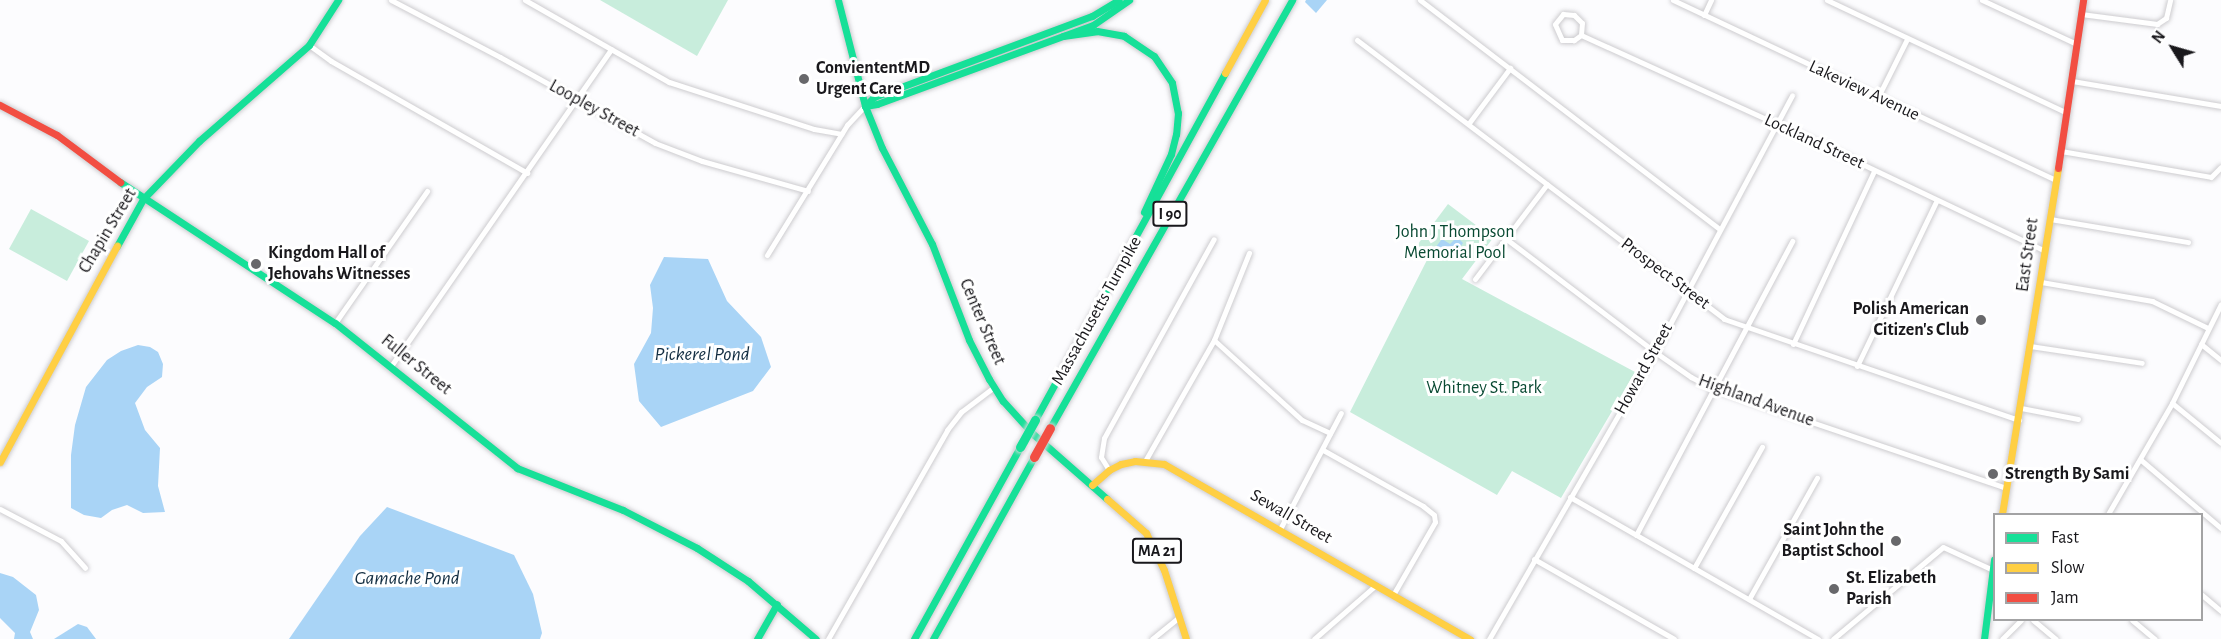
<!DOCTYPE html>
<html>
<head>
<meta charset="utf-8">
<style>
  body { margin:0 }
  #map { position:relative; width:2221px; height:639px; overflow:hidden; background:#fcfcfe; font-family:"Alegreya Sans",sans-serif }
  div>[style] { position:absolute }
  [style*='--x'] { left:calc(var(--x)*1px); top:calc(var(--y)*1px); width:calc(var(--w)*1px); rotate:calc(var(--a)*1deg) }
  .green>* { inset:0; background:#c8eddc }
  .water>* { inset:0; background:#a9d4f6 }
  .roads { filter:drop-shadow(0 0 2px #cdcccf) drop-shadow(0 0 2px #cdcccf) }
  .street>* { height:5px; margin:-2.5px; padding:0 2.5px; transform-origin:2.5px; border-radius:2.5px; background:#fff }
  .fast>* { height:7px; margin:-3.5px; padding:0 3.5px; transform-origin:3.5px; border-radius:3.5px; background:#16e098 }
  .slow>* { height:7px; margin:-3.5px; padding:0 3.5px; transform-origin:3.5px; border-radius:3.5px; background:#ffcf43 }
  .jam>* { height:7px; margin:-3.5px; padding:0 3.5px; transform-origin:3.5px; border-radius:3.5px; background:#f24e42 }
  .bridges { filter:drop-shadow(0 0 2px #d9d9db) drop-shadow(0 0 2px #d9d9db) }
  .fast-bridge>* { height:9px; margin:-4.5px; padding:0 4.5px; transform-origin:4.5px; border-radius:4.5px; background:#16e098 }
  .jam-bridge>* { height:9px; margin:-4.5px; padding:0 4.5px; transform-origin:4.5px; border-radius:4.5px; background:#f24e42 }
  .dots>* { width:16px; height:16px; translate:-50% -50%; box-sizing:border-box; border:3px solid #fff; border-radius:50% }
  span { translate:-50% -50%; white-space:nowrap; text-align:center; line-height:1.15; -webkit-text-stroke:6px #fff; paint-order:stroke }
  .shield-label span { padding:2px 4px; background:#fff; border:2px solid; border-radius:4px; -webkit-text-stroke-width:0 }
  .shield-label { font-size:16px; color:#19181c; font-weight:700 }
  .poi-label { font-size:18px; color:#19181c; font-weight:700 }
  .left { translate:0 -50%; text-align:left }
  .right { translate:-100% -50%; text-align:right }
  .street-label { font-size:18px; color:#19181c }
  .park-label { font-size:18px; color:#084932 }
  .water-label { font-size:20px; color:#122d41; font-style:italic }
  .legend { position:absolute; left:1993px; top:513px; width:210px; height:108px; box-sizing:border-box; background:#fff; border:2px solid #a3a3a4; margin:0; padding:8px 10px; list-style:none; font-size:18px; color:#19181c }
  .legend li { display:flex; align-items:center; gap:12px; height:30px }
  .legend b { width:30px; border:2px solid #a3a3a4 }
  .north { position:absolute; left:2143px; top:18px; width:60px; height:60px; -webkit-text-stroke:4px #fff; paint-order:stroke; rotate:307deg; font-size:16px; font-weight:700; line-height:24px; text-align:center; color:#19181c }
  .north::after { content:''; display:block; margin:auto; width:21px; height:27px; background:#19181c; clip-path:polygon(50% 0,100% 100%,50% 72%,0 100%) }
</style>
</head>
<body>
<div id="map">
  <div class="green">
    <div style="clip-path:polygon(600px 0,728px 0,697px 56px)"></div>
    <div style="clip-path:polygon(1448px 204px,1493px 238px,1462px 279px,1635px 372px,1561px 498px,1512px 471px,1497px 495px,1350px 412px,1427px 260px,1412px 252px)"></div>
    <div style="clip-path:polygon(31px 209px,89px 241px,67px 281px,9px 249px)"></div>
  </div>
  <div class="water">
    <div style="clip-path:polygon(1306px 0,1327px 0,1316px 13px,1305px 2px)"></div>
    <div style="clip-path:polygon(1451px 231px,1463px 243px,1451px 260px,1435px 248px,1442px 239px,1450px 244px,1454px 240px,1448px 235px)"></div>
    <div style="clip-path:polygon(664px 257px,708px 259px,727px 301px,761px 337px,771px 367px,753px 391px,661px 427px,639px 401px,634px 364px,651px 333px,653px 308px,650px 285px)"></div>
    <div style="clip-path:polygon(138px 345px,150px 347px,158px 352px,163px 364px,162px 377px,147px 387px,135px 403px,145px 430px,160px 448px,158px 486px,165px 512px,143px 513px,127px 505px,112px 510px,101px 518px,84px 515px,71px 508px,71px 455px,75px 425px,86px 387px,107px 360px,121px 351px)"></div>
    <div style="clip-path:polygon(387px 507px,514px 555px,533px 594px,542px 633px,540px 639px,289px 639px,360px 536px)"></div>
    <div style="clip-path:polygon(0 573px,13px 577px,36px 595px,39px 610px,30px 632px,33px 639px,14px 639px,15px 633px,0 618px)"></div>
    <div style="clip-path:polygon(78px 624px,87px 627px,96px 639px,54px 639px)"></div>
  </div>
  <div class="roads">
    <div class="street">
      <div style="--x:391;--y:0;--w:123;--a:27.6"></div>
      <div style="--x:500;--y:57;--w:177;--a:29"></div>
      <div style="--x:655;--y:143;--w:50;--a:21"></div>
      <div style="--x:702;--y:161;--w:110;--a:15.8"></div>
      <div style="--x:525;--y:0;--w:166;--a:29.7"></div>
      <div style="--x:669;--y:82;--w:152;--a:18"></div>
      <div style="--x:814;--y:129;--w:28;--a:10"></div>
      <div style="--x:1420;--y:0;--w:377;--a:37.4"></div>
      <div style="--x:1673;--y:0;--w:423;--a:25.2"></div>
      <div style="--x:1827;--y:0;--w:265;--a:25.2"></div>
      <div style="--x:1982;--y:0;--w:105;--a:24.9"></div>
      <div style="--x:2081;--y:14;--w:77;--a:7.5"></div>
      <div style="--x:2157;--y:24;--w:11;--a:-34"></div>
      <div style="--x:2166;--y:18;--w:18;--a:-77"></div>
      <div style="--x:1704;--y:15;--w:17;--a:-65"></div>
      <div style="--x:1581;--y:35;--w:9;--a:144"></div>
      <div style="--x:1574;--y:40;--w:12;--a:180"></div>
      <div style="--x:1562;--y:40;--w:17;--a:-114"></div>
      <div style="--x:1555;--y:24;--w:13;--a:-51"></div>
      <div style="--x:1563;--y:14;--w:11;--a:5"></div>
      <div style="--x:1574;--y:15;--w:11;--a:45"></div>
      <div style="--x:1582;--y:23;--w:12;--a:95"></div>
      <div style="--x:1581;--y:35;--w:239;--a:24.4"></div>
      <div style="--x:1799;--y:134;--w:272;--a:25.4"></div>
      <div style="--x:1357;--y:40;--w:461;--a:37.2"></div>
      <div style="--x:1724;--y:319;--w:312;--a:18.9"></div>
      <div style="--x:309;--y:45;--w:27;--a:36"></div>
      <div style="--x:331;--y:61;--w:226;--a:29.7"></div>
      <div style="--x:2072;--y:81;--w:151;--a:9.5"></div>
      <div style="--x:1878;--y:97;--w:65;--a:-63.4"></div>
      <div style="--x:1469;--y:123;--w:69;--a:-53.3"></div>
      <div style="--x:2061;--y:151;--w:152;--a:9.8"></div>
      <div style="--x:2211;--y:177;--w:14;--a:-45"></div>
      <div style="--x:2050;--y:219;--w:140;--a:9.5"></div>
      <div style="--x:1505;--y:238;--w:188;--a:37.2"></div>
      <div style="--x:1655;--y:352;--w:44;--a:34.8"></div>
      <div style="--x:1691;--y:377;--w:26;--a:28"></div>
      <div style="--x:1714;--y:389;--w:309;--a:18.7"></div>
      <div style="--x:767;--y:255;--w:153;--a:-58.4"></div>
      <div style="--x:847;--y:125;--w:26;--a:-47"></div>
      <div style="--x:1475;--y:279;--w:119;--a:-52.8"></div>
      <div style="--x:2041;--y:282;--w:113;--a:9.7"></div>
      <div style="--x:2152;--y:301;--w:62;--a:25.7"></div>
      <div style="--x:335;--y:323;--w:161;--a:-55.1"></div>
      <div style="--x:1214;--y:340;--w:119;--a:42.3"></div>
      <div style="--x:1302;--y:420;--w:31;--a:25"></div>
      <div style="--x:1793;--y:344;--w:191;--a:-64.9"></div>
      <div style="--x:2201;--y:344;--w:26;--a:39"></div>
      <div style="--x:2030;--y:346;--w:113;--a:8.6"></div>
      <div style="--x:391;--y:366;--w:386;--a:-55.2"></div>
      <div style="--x:1857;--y:366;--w:184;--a:-64.3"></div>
      <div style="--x:2172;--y:403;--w:63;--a:39.2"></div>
      <div style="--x:2021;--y:408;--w:58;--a:10.9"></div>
      <div style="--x:1323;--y:450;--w:115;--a:29.2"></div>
      <div style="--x:1423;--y:506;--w:14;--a:39"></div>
      <div style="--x:1434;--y:515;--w:7;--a:82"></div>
      <div style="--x:1435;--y:522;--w:84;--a:119.9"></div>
      <div style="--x:2141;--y:460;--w:105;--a:40.4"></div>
      <div style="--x:1145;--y:461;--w:139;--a:-60.3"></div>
      <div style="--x:1214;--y:340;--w:94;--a:-68.1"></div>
      <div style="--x:1109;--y:470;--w:15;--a:-122"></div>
      <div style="--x:1101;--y:457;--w:19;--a:-81"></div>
      <div style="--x:1104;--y:438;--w:227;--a:-61.1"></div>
      <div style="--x:1570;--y:497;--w:286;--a:29.8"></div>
      <div style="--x:0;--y:509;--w:69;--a:27.7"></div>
      <div style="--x:61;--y:541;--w:36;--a:48"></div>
      <div style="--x:2108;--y:514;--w:128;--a:-60"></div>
      <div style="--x:2172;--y:403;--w:110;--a:-63.7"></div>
      <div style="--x:1280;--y:529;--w:131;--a:-62.3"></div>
      <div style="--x:1636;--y:535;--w:333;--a:-62"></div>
      <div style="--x:1534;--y:559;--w:161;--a:29.7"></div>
      <div style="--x:1694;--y:568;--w:139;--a:-60.7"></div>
      <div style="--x:2202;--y:595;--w:25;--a:40"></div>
      <div style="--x:1749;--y:599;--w:139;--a:-60.7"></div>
      <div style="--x:2033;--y:620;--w:30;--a:40"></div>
      <div style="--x:2132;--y:620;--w:30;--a:40"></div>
      <div style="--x:828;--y:639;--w:241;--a:-60.3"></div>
      <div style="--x:947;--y:430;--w:23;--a:-52"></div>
      <div style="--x:961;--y:412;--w:41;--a:-37.1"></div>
      <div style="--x:1152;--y:639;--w:35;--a:-39"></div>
      <div style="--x:1314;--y:639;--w:82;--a:-41.1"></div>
      <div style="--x:1489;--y:639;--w:332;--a:-60"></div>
      <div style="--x:1655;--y:352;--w:291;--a:-61.9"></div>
      <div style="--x:1833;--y:639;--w:143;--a:-39.9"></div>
      <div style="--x:1943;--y:547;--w:55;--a:24.7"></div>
      <div style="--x:2002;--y:639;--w:27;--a:-45"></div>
    </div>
    <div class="fast">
      <div style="--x:838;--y:0;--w:109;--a:75.7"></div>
      <div style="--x:1063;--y:36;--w:34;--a:-8"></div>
      <div style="--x:1097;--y:31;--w:27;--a:10"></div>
      <div style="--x:1124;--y:36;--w:36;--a:34"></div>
      <div style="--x:1154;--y:56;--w:32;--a:56"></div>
      <div style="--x:1172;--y:83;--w:31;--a:79"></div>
      <div style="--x:1178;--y:113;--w:21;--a:95"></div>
      <div style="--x:1176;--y:134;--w:21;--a:104"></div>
      <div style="--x:1171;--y:154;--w:64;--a:115"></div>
      <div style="--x:865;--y:106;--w:45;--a:68"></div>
      <div style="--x:882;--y:148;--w:108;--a:62.5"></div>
      <div style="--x:932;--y:244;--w:103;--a:68.9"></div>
      <div style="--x:969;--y:340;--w:44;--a:62.9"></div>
      <div style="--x:989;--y:379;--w:26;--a:58"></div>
      <div style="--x:1003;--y:401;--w:45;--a:47.7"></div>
      <div style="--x:1033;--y:434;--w:98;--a:41.3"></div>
      <div style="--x:865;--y:106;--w:12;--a:-9"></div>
      <div style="--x:877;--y:104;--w:230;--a:-20.1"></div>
      <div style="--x:1093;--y:25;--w:44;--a:-34.8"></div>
      <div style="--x:865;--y:106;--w:13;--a:-45"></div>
      <div style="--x:874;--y:97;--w:233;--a:-20.4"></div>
      <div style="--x:1092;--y:16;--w:31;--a:-31"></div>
      <div style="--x:120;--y:182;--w:257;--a:33.3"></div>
      <div style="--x:335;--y:323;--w:233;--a:38.5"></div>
      <div style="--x:517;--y:468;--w:114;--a:21.6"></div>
      <div style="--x:623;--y:510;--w:83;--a:27.2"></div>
      <div style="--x:697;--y:548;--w:61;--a:32.9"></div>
      <div style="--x:748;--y:581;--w:89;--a:40.5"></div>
      <div style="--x:117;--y:246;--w:54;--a:-61"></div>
      <div style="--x:143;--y:199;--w:81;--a:-46"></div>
      <div style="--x:199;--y:141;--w:146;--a:-41.1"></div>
      <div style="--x:309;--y:45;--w:54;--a:-57.2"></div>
      <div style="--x:1035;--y:420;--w:396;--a:-61.3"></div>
      <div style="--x:1050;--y:428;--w:492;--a:-60.5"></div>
      <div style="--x:757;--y:639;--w:40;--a:-60.3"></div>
      <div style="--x:914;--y:639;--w:219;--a:-61.1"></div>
      <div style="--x:933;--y:639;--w:208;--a:-61"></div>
      <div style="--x:1984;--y:639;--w:80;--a:-82.8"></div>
    </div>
    <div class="slow">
      <div style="--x:1225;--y:73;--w:83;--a:-61.3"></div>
      <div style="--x:0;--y:462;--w:246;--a:-61.6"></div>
      <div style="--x:1092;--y:485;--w:23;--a:-41"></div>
      <div style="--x:1109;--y:470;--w:13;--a:-27"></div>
      <div style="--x:1121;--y:464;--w:14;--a:-12"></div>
      <div style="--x:1135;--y:461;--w:29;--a:6"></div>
      <div style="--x:1164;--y:464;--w:353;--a:29.8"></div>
      <div style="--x:1107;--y:499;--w:52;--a:41.1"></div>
      <div style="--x:1146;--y:533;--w:41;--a:64.1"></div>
      <div style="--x:1164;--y:570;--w:72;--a:72.3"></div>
      <div style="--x:2002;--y:514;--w:351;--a:-80.8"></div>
    </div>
    <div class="jam">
      <div style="--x:0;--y:105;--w:64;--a:27.8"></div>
      <div style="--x:57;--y:135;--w:79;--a:36.7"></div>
      <div style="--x:2058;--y:168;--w:170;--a:-81.5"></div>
    </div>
  </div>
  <div class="bridges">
    <div class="fast-bridge">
      <div style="--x:1020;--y:447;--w:31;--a:-61"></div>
    </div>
    <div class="jam-bridge">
      <div style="--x:1034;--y:457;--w:33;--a:-61"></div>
    </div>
  </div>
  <div class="dots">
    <div style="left:804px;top:79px;background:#68686b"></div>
    <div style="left:256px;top:264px;background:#68686b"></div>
    <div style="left:1981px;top:320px;background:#68686b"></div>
    <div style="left:1993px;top:474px;background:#68686b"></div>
    <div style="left:1896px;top:541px;background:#68686b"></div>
    <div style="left:1834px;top:589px;background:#68686b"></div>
  </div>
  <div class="shield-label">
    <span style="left:1170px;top:214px">I 90</span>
    <span style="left:1157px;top:551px">MA 21</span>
  </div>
  <div class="poi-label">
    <span class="left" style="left:816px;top:79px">ConviententMD<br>Urgent Care</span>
    <span class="left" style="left:268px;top:264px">Kingdom Hall of<br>Jehovahs Witnesses</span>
    <span class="right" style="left:1969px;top:320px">Polish American<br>Citizen's Club</span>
    <span class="left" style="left:2005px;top:474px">Strength By Sami</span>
    <span class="right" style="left:1884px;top:541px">Saint John the<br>Baptist School</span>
    <span class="left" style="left:1846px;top:589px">St. Elizabeth<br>Parish</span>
  </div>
  <div class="street-label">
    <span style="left:1864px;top:91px;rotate:25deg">Lakeview Avenue</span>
    <span style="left:594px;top:109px;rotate:29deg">Loopley Street</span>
    <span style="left:1814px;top:142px;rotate:25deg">Lockland Street</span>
    <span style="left:108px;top:231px;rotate:-59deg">Chapin Street</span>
    <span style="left:2028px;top:255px;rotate:-82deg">East Street</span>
    <span style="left:1665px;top:274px;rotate:37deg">Prospect Street</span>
    <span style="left:1097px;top:311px;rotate:-61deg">Massachusetts Turnpike</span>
    <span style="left:982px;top:322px;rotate:67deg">Center Street</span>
    <span style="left:416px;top:365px;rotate:39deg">Fuller Street</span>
    <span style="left:1644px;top:369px;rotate:-61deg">Howard Street</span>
    <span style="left:1756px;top:401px;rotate:20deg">Highland Avenue</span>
    <span style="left:1291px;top:517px;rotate:30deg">Sewall Street</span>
  </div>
  <div class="park-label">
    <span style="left:1455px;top:243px">John J Thompson<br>Memorial Pool</span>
    <span style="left:1484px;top:388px">Whitney St. Park</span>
  </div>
  <div class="water-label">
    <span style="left:702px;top:354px">Pickerel Pond</span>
    <span style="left:407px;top:578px">Gamache Pond</span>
  </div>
  <ul class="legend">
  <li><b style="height:8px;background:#16e098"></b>Fast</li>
  <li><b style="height:8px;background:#ffcf43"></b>Slow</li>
  <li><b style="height:8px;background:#f24e42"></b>Jam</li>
  </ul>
  <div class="north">N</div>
</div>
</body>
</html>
